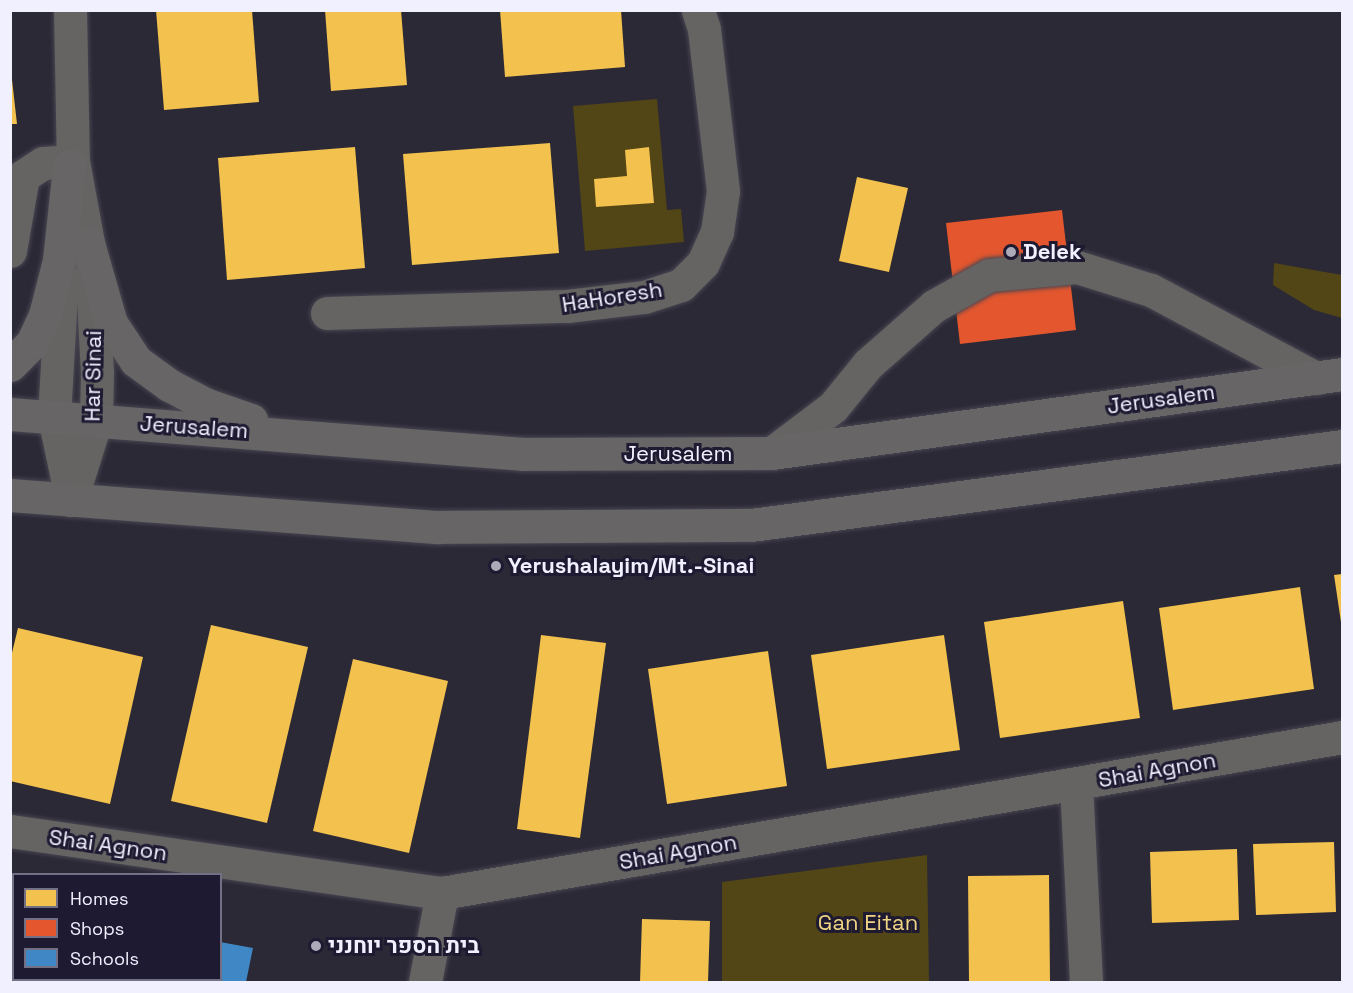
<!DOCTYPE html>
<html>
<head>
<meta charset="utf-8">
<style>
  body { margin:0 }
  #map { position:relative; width:1353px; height:993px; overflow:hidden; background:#2b2936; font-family:"Space Grotesk",Heebo,sans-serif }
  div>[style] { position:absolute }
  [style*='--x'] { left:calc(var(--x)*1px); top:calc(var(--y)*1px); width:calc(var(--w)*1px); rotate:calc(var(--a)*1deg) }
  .green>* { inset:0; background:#524516 }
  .homes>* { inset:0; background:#f2c14e }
  .shops>* { inset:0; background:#e4572e }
  .schools>* { inset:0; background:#3f88c5 }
  .roads { filter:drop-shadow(0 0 2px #484651) drop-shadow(0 0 2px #484651) }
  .minor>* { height:33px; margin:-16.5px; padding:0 16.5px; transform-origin:16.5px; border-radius:16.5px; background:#666463 }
  .major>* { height:33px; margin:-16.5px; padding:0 16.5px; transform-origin:16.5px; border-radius:16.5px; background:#676566 }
  .dots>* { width:16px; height:16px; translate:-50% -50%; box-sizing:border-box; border:3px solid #1e1a32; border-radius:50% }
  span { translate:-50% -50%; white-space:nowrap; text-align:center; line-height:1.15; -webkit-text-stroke:6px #1e1a32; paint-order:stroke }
  .poi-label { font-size:22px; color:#f1f0fe; font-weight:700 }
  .left { translate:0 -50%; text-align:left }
  .street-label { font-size:22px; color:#f1f0fe }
  .park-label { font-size:22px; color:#efd583 }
  .frame { position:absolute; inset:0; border:12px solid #f1f0fe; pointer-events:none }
  .legend { position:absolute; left:12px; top:873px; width:210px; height:108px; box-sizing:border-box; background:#1e1a32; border:2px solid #727084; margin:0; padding:8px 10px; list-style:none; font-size:18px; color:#f1f0fe }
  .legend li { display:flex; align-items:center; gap:12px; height:30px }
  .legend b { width:30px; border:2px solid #727084 }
</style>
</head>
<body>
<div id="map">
  <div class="green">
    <div style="clip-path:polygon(657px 99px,667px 210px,681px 209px,684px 242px,585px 251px,573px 106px)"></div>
    <div style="clip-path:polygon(1274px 263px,1342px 275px,1342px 318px,1314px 310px,1273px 285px)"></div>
    <div style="clip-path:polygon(927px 855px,929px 982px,722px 982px,722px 882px)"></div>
  </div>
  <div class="homes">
    <div style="clip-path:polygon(156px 10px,252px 10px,259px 102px,164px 110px)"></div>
    <div style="clip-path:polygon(325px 10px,401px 10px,407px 85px,331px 91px)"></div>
    <div style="clip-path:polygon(500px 10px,621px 10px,625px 67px,505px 77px)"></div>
    <div style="clip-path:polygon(10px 62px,17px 124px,10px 124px)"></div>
    <div style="clip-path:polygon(550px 143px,559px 253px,412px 265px,403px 154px)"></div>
    <div style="clip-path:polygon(355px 147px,365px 268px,227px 280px,218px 158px)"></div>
    <div style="clip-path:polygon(649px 147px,654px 203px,596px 207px,594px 179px,627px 176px,625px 150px)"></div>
    <div style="clip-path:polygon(857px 177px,908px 188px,889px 272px,839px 261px)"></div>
    <div style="clip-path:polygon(1342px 574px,1342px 622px,1341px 622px,1334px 575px)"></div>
    <div style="clip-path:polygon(1300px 587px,1314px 689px,1173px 710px,1159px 608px)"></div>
    <div style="clip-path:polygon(1123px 601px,1140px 718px,1000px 738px,984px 622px)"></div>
    <div style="clip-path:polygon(211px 625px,308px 647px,267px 823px,171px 801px)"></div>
    <div style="clip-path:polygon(18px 628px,143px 657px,110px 804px,10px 781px,10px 661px)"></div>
    <div style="clip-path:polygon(541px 635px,606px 643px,580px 838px,517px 829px)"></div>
    <div style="clip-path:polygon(944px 635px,960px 750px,827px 769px,811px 655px)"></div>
    <div style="clip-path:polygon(768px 651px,787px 786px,667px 804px,648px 669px)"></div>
    <div style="clip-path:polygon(353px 659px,448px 681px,409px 853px,313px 831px)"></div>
    <div style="clip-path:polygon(1334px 842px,1336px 912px,1256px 915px,1253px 844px)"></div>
    <div style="clip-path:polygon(1237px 849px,1239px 920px,1152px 923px,1150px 852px)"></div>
    <div style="clip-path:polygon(1049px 875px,1050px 982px,969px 982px,968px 876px)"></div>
    <div style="clip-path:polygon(642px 919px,710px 921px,708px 982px,640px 982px)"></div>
  </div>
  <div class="shops">
    <div style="clip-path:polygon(1062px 210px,1076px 330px,960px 344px,946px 223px)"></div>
  </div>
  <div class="schools">
    <div style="clip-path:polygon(220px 942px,253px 948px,246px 982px,166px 982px,220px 980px)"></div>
  </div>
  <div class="roads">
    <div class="minor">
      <div style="--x:70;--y:10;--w:151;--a:88.9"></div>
      <div style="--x:73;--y:161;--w:100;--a:79.6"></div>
      <div style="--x:91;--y:259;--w:113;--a:87"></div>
      <div style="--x:97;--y:372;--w:48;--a:91.2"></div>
      <div style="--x:96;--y:420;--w:84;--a:107.4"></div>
      <div style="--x:10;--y:251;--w:76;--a:-80.2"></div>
      <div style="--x:23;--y:176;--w:24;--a:-33"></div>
      <div style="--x:43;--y:163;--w:30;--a:-4"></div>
      <div style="--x:62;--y:278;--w:139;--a:93.3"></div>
      <div style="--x:54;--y:417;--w:82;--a:78"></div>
      <div style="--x:327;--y:313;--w:240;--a:-1.7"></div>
      <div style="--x:567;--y:306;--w:78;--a:-6.7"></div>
      <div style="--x:644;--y:297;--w:39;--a:-18"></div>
      <div style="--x:681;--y:285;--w:31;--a:-45"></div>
      <div style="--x:703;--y:263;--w:34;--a:-66"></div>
      <div style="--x:717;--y:232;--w:41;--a:-81.7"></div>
      <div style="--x:723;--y:191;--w:163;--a:-96.7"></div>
      <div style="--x:704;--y:29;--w:20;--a:-108"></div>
      <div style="--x:772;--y:453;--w:76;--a:-37"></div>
      <div style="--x:833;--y:407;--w:55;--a:-50.9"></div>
      <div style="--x:868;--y:364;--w:88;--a:-41.3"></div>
      <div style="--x:934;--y:306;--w:63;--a:-29.4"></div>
      <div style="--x:989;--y:275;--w:88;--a:-5.2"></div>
      <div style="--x:1077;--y:267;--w:77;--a:17.3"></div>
      <div style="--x:1151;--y:290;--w:187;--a:28.1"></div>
      <div style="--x:1076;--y:784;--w:198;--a:87.1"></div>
      <div style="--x:10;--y:831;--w:436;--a:8.2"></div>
      <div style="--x:442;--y:893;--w:913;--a:-9.83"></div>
      <div style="--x:425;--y:982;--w:91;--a:-79.2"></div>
    </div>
    <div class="major">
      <div style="--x:88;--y:243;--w:83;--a:74"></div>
      <div style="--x:111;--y:323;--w:45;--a:56.7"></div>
      <div style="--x:136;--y:361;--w:41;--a:36"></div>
      <div style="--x:169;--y:385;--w:41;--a:27.8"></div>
      <div style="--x:205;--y:404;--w:49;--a:19.2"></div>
      <div style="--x:10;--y:365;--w:31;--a:-45"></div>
      <div style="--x:32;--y:343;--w:31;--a:-65"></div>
      <div style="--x:45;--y:315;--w:57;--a:-75.7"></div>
      <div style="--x:59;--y:260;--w:95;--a:-83.9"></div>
      <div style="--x:10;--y:414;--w:516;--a:4.45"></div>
      <div style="--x:524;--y:454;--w:248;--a:-0.2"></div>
      <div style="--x:772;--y:453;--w:575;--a:-7.89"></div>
      <div style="--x:10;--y:495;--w:430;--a:4.3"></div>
      <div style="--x:439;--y:527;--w:312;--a:-0.4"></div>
      <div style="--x:751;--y:525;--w:596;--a:-7.61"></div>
    </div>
  </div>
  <div class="dots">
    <div style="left:1011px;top:252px;background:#acaab8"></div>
    <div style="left:496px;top:566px;background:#acaab8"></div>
    <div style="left:316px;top:946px;background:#acaab8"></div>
  </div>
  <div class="poi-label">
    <span class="left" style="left:1023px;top:252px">Delek</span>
    <span class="left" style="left:508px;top:566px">Yerushalayim/Mt.-Sinai</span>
    <span class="left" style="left:328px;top:946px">בית הספר יוחנני</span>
  </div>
  <div class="street-label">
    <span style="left:612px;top:297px;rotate:-9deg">HaHoresh</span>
    <span style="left:93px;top:376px;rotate:-89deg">Har Sinai</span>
    <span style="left:1161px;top:399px;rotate:-8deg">Jerusalem</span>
    <span style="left:194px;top:427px;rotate:4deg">Jerusalem</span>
    <span style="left:678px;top:454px">Jerusalem</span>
    <span style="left:1157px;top:770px;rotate:-10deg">Shai Agnon</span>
    <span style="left:108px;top:845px;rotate:8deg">Shai Agnon</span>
    <span style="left:678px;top:852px;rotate:-10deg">Shai Agnon</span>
  </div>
  <div class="park-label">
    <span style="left:868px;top:923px">Gan Eitan</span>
  </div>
  <div class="frame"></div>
  <ul class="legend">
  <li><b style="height:16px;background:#f2c14e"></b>Homes</li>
  <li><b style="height:16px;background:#e4572e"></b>Shops</li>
  <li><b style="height:16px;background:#3f88c5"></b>Schools</li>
  </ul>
</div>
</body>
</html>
